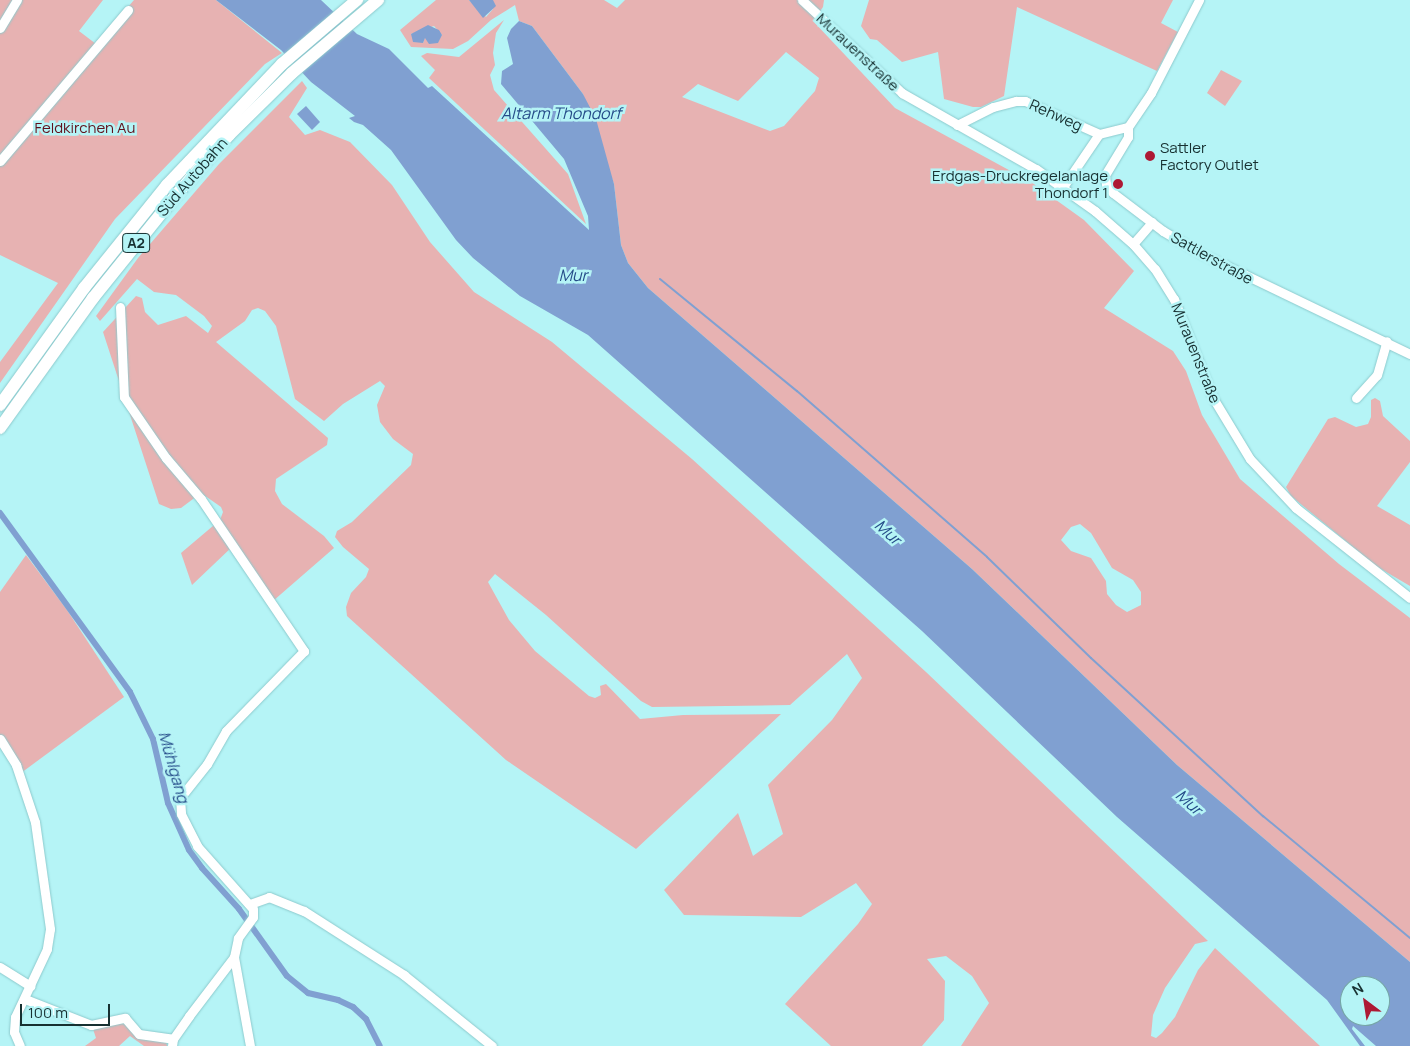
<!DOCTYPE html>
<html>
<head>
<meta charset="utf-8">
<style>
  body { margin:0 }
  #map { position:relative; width:1410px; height:1046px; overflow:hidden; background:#b5f4f6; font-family:Manrope,sans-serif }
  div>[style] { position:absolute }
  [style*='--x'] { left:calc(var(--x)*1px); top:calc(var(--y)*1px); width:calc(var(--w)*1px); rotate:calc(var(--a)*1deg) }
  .green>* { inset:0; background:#e7b2b2 }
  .water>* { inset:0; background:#80a0d1 }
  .stream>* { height:2px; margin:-1px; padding:0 1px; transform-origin:1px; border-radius:1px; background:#80a0d1 }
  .canal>* { height:6px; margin:-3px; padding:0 3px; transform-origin:3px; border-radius:3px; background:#80a0d1 }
  .roads { filter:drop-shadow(0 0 1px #8dcacd) drop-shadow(0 0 1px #8dcacd) }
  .minor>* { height:9px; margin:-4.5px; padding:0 4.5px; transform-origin:4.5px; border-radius:4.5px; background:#fff }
  .highway>* { height:12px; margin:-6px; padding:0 6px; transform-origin:6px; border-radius:6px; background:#fff }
  .dots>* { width:14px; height:14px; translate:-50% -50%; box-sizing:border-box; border:2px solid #b5f4f6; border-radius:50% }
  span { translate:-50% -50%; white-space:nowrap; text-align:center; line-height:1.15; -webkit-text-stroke:5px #b5f4f6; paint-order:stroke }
  .shield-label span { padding:1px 4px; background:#b5f4f6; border:1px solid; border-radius:4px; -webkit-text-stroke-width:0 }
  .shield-label { font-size:14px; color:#173031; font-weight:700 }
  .street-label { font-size:15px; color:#173031 }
  .park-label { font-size:15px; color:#60111c }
  .poi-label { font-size:15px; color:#173031 }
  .left { translate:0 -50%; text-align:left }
  .right { translate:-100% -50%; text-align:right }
  .water-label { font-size:16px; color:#254c89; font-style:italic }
  .north { position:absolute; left:1340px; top:976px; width:50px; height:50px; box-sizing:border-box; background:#b5f4f6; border:1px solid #76a6a7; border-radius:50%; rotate:329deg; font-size:14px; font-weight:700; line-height:20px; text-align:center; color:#173031 }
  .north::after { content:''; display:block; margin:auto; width:18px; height:22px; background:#ad1934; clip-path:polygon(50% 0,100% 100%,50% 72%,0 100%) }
  .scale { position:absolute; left:20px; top:1004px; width:90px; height:22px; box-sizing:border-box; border:2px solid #173031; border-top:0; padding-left:6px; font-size:15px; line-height:18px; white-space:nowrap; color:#173031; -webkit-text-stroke:4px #b5f4f6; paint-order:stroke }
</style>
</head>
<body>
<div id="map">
  <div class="green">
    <div style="clip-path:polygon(0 0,103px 0,79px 31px,96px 44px,134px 0,216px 0,282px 53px,265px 64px,115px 219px,0 383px,0 362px,58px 283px,0 255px)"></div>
    <div style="clip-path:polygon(evenodd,436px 0,469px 0,486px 17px,493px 9px,491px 0,604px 0,617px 8px,625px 0,824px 0,823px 7px,813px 21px,895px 108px,1031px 182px,1084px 220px,1134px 271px,1104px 308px,1173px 351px,1186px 371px,1202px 415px,1240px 479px,1339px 564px,1410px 618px,1410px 962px,1177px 765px,972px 569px,648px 288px,628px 263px,621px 245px,614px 184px,583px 94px,532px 26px,519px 21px,515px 5px,491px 20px,468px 41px,453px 49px,411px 47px,400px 30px,436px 0,434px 26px,442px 35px,434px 40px,425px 37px,423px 43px,411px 34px,434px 26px,436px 0,786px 52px,819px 78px,815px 91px,784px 126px,770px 131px,682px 97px,698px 84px,738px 101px,786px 52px,436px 0,1080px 524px,1091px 533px,1112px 568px,1133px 580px,1141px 592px,1141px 605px,1127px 612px,1116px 605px,1107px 594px,1106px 581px,1091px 558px,1071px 551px,1061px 540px,1071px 527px,1080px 524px)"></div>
    <div style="clip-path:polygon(869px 0,1173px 0,1161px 23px,1178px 32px,1157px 71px,1017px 7px,1004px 96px,981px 107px,973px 107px,944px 99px,938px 52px,902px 62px,877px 40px,870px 39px,861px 26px)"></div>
    <div style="clip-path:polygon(504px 20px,496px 33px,493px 53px,495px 65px,490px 75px,494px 90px,568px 174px,586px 224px,429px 78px,435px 70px,421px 56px,427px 53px,459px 57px)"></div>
    <div style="clip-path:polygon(1221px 70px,1242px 81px,1225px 106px,1207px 93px)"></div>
    <div style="clip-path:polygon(302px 81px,307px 88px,289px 117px,305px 135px,320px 130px,350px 142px,392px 185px,430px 242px,474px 292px,552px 342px,692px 459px,926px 672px,1208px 941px,1195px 944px,1165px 988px,1153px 1015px,1151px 1036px,1156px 1038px,1162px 1033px,1175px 1017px,1198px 970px,1215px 948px,1320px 1046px,961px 1046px,989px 1003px,972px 976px,946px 956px,927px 959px,945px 981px,944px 1020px,922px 1046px,831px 1046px,785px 1004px,858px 924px,872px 904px,856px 883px,801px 917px,684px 915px,664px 890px,738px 813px,753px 856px,783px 834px,768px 785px,832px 720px,862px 678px,847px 654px,790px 705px,652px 707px,641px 701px,546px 615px,495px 574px,488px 582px,509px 620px,535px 651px,589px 696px,595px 698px,601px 695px,600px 686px,606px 684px,640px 719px,683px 715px,781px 714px,636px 849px,506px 760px,347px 616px,346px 607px,351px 593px,366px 577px,369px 569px,343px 547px,335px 537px,337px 531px,352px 522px,411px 465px,413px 454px,393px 439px,380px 422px,377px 405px,385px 386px,380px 381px,343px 404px,324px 421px,295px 399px,276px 326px,265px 311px,258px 308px,252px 310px,245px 321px,216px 342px,328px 438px,327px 445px,276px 479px,275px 491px,282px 504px,324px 536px,334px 548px,273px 601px,233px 546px,192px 585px,181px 553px,220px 520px,223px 512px,221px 507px,201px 493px,181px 508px,171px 509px,159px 504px,103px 332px,136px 296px,142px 298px,145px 312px,158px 325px,186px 316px,208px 333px,212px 326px,204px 316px,176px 295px,154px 292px,137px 279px,100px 321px,96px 316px,138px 258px,219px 164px)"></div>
    <div style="clip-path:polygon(1375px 398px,1380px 401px,1383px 416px,1410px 441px,1410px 462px,1377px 506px,1410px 525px,1410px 586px,1376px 566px,1291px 496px,1286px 487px,1328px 419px,1335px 417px,1356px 427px,1368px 424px,1371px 417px,1371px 400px)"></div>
    <div style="clip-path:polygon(26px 555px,67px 610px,124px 697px,21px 773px,0 735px,0 592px)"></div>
    <div style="clip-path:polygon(123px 1021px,134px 1032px,166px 1040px,167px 1046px,144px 1046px,130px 1036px,119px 1046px,85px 1046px,96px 1038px,93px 1029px)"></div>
  </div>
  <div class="water">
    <div style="clip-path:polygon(evenodd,216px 0,321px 0,357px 34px,389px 49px,428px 88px,432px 86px,589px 230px,588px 216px,564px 159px,501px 84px,502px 71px,513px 64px,507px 38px,511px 29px,519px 21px,532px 26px,583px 94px,596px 119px,614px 184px,621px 245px,628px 263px,648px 288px,972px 569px,1177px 765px,1410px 962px,1410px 1046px,1376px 1046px,1353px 1026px,1352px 1029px,1365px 1046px,1360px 1046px,1327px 1000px,1117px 817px,922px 631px,588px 335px,520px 296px,473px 258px,456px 240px,391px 150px,363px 125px,354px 122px,349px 118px,355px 116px,311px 82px,281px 50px,216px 0,1350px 986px,1380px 986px,1380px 1016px,1350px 1016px,1350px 986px)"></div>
    <div style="clip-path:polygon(469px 0,493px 0,496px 6px,483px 18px)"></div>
    <div style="clip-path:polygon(428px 25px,439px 30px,442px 35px,438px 43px,429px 44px,425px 38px,423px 43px,413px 42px,411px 34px)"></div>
    <div style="clip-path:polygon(306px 106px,320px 122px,312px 130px,297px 114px)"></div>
  </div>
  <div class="stream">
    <div style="--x:660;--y:279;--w:177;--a:39.3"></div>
    <div style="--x:797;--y:391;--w:252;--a:41.1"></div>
    <div style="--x:987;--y:557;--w:145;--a:44.2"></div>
    <div style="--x:1091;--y:658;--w:234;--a:42.6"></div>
    <div style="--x:1263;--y:816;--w:191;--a:39.7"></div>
  </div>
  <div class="canal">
    <div style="--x:0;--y:513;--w:221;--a:54"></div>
    <div style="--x:130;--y:692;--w:52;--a:63.9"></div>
    <div style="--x:153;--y:739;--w:66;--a:76.8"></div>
    <div style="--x:168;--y:803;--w:51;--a:65.9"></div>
    <div style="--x:189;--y:850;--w:22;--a:54"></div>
    <div style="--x:202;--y:868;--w:55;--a:47.9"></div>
    <div style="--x:239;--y:909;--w:82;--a:54.4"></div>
    <div style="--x:287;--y:976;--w:27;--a:39"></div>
    <div style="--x:308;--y:993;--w:31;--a:13"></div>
    <div style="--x:338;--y:1000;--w:17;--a:25"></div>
    <div style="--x:353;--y:1007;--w:18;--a:43"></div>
    <div style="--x:366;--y:1019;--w:30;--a:63"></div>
  </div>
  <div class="roads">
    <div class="minor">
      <div style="--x:802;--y:0;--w:137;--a:42.9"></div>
      <div style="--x:902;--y:93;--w:154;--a:29.6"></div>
      <div style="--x:1036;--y:169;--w:72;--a:35.4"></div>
      <div style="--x:1095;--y:211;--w:50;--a:41"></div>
      <div style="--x:1133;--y:244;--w:33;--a:49"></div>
      <div style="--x:1155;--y:269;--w:36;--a:58"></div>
      <div style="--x:1174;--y:299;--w:106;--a:68.5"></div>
      <div style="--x:1213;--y:398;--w:71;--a:58.8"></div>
      <div style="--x:1250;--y:459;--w:67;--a:46.8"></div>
      <div style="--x:1296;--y:508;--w:145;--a:38.3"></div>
      <div style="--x:0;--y:28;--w:33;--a:-59"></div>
      <div style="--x:957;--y:125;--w:40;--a:-26.6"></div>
      <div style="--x:993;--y:107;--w:24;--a:-15"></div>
      <div style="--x:1016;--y:101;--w:9;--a:0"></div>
      <div style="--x:1025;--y:101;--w:81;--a:24"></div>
      <div style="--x:1099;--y:134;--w:30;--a:-14"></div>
      <div style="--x:1128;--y:127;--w:41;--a:-55.9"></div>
      <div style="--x:1151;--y:93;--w:105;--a:-62.7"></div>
      <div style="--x:1128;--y:127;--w:10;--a:90"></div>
      <div style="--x:1128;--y:137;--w:44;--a:121.2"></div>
      <div style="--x:1105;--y:175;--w:9;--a:84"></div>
      <div style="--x:1106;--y:184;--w:11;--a:52"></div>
      <div style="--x:1113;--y:193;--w:63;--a:37.2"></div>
      <div style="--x:1163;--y:231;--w:45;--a:30.5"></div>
      <div style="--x:1202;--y:254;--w:231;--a:25.7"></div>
      <div style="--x:0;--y:161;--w:198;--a:-49.7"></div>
      <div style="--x:1063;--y:187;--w:64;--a:-55.8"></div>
      <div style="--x:1133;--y:244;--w:29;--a:-49"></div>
      <div style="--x:120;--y:307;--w:90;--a:87.5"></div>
      <div style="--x:124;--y:397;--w:74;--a:55.5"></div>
      <div style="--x:166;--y:458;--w:54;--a:49.5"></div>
      <div style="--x:201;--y:499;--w:184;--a:55.9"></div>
      <div style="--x:304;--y:651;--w:112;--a:134.3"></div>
      <div style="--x:226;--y:731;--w:38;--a:120"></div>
      <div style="--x:207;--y:764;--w:43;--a:128.5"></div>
      <div style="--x:180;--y:798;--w:16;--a:86"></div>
      <div style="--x:181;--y:814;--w:36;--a:63"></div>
      <div style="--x:197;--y:846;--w:84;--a:48.4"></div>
      <div style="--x:253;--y:909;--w:8;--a:90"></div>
      <div style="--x:253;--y:917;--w:26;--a:126"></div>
      <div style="--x:238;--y:938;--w:19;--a:102"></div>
      <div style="--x:234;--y:957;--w:90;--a:79.8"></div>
      <div style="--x:1356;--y:398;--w:31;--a:-48"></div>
      <div style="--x:1377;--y:375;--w:35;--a:-74"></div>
      <div style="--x:0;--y:739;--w:31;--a:58"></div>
      <div style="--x:16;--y:765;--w:60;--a:71.6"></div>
      <div style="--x:35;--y:822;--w:108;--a:82"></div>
      <div style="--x:50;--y:929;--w:20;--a:99"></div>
      <div style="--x:47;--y:949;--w:75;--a:115.2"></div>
      <div style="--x:15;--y:1017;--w:15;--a:94"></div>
      <div style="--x:14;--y:1032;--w:15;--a:67"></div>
      <div style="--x:250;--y:904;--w:20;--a:-20"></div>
      <div style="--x:269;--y:897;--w:38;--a:22"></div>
      <div style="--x:304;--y:911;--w:119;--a:32.6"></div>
      <div style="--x:404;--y:975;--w:113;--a:38.9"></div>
      <div style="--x:0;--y:967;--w:36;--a:32"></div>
      <div style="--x:25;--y:999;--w:71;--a:21.5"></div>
      <div style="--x:91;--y:1025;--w:35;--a:-12"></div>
      <div style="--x:125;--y:1018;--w:21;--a:49"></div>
      <div style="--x:139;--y:1034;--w:34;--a:8"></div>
      <div style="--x:172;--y:1046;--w:7;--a:-82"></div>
      <div style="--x:173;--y:1039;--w:28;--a:-55"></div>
      <div style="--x:189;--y:1016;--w:74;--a:-52.7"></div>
    </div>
    <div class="highway">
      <div style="--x:0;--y:405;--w:144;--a:-54.3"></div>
      <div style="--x:84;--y:288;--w:132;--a:-51.1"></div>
      <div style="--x:167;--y:185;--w:167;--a:-46.5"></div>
      <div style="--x:282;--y:64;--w:99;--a:-40.5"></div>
      <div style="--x:0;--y:428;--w:160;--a:-54.4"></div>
      <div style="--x:93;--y:298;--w:132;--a:-51.1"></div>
      <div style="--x:176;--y:195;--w:80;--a:-48.5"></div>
      <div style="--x:229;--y:135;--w:88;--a:-44.5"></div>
      <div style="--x:292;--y:73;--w:113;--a:-40.3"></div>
    </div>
  </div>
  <div class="dots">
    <div style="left:1150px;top:156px;background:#ad1934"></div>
    <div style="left:1118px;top:184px;background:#ad1934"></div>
  </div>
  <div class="shield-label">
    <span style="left:136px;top:243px">A2</span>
  </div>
  <div class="street-label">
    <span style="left:858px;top:52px;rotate:43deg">Murauenstraße</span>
    <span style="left:1056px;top:115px;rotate:24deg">Rehweg</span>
    <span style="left:192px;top:177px;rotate:-49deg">Süd Autobahn</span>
    <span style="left:1212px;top:258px;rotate:29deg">Sattlerstraße</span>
    <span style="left:1196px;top:353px;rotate:68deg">Murauenstraße</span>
  </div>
  <div class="park-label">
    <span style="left:85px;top:128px">Feldkirchen Au</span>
  </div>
  <div class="poi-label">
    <span class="left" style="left:1160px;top:156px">Sattler<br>Factory Outlet</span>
    <span class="right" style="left:1108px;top:184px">Erdgas-Druckregelanlage<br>Thondorf 1</span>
  </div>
  <div class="water-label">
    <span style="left:561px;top:113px">Altarm Thondorf</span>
    <span style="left:573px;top:275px">Mur</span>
    <span style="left:888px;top:532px;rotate:42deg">Mur</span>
    <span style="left:174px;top:767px;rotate:74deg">Mühlgang</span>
    <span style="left:1189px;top:802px;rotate:42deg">Mur</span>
  </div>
  <div class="north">N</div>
  <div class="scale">100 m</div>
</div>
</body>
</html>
